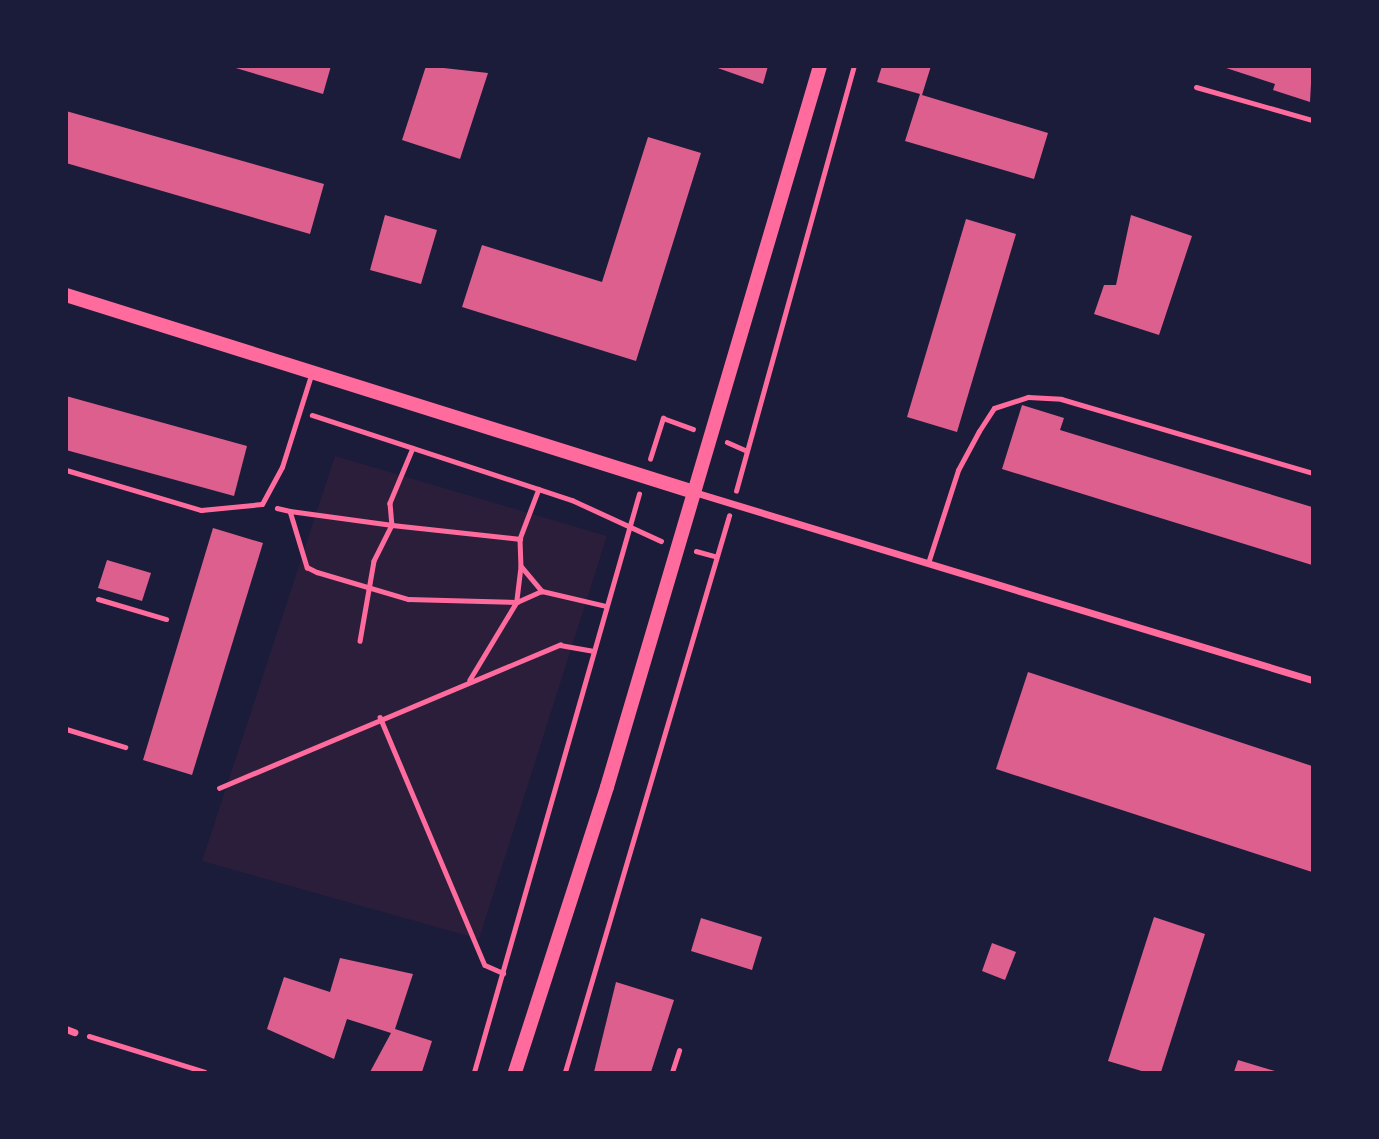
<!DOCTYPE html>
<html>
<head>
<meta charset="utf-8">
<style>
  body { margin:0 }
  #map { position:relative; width:1379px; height:1139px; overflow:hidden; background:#1b1b3a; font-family:Inter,sans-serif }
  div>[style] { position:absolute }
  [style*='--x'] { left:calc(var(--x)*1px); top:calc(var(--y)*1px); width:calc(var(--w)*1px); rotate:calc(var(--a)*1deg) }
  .green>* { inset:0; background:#2a1e3b }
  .building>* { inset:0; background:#dd5f8e }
  .path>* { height:4.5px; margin:-2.25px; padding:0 2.25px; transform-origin:2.25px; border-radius:2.25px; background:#ff6b9d }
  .service>* { height:5px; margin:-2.5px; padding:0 2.5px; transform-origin:2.5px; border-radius:2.5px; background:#ff6b9d }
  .minor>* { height:7px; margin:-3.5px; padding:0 3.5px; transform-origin:3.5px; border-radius:3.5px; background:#ff6b9d }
  .secondary>* { height:14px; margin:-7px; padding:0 7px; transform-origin:7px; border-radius:7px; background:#ff6b9d }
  span { translate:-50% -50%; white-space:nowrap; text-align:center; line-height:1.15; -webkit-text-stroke:6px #1b1b3a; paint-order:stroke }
  .frame { position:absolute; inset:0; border:68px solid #1b1b3a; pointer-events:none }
</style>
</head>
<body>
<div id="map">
  <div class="green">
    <div style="clip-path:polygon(335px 456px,607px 536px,479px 939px,202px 861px)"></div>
  </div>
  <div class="building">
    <div style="clip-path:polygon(229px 66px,331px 66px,323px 94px)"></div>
    <div style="clip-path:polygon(426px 66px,488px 73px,460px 159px,402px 140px)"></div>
    <div style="clip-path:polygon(712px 66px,768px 66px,763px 84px)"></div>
    <div style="clip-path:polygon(882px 66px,931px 66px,922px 95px,1048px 133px,1034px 179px,905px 141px,920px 94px,877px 82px)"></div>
    <div style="clip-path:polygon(1220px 66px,1312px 66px,1310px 102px,1273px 90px,1275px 84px)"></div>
    <div style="clip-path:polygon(66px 111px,324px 184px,310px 234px,66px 163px)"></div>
    <div style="clip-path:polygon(648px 137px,701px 153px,636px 361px,462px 307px,482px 245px,602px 282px)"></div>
    <div style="clip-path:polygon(385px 215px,437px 230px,421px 284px,370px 270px)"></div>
    <div style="clip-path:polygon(1131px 215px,1192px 236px,1159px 335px,1094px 314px,1104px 285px,1116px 285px)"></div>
    <div style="clip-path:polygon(966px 219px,1016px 234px,957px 432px,907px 417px)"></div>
    <div style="clip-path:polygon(66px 396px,247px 446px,234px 496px,66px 450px)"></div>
    <div style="clip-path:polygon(1022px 405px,1064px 418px,1060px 430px,1312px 507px,1312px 565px,1002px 469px)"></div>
    <div style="clip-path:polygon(213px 528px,263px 543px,192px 775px,143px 760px)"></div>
    <div style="clip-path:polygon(107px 560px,151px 573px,142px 601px,98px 588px)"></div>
    <div style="clip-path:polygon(1028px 672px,1312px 766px,1312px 872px,996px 769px)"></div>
    <div style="clip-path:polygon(1154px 917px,1205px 934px,1161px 1072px,1145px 1072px,1108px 1061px)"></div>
    <div style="clip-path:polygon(701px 918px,762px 937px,752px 970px,691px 951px)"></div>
    <div style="clip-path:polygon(992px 943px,1016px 952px,1005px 980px,982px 971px)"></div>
    <div style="clip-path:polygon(340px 958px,413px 974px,395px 1029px,432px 1041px,422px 1072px,370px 1072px,391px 1033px,347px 1019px,334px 1059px,267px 1029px,284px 977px,330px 992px)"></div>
    <div style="clip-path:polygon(616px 982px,674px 1000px,651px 1072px,594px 1072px)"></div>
    <div style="clip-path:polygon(1238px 1060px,1278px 1072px,1234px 1072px)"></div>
  </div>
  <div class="path">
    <div style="--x:312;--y:415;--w:274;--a:18.1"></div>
    <div style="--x:572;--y:500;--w:98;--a:24.7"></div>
    <div style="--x:727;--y:442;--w:20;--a:24"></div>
    <div style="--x:413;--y:448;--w:60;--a:112.7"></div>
    <div style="--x:390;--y:503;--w:22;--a:85"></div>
    <div style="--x:392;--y:525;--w:129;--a:6.2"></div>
    <div style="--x:650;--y:459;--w:43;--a:-72.4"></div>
    <div style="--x:663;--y:418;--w:32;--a:20"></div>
    <div style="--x:539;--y:489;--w:53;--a:110.8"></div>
    <div style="--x:520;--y:539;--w:27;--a:88"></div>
    <div style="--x:521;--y:566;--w:33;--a:50"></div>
    <div style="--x:542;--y:591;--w:66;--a:13.2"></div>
    <div style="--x:736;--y:491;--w:441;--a:-74.5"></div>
    <div style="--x:277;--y:508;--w:13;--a:13"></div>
    <div style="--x:290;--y:511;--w:59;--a:73.1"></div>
    <div style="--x:307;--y:567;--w:11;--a:27"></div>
    <div style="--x:317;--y:572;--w:95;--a:16.5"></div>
    <div style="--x:408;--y:599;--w:109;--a:1.6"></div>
    <div style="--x:517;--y:602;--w:91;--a:121.1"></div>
    <div style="--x:290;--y:511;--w:103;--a:7.8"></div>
    <div style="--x:392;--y:525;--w:40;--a:116.6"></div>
    <div style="--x:374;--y:561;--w:81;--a:99.9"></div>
    <div style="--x:696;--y:551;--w:20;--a:15"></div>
    <div style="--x:521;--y:567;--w:35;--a:97"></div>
    <div style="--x:517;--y:602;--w:27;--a:-24"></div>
    <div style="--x:380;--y:717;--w:269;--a:67.1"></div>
    <div style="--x:485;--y:965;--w:20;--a:24"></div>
    <div style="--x:219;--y:788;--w:370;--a:-22.8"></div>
    <div style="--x:560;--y:645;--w:34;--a:10"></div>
    <div style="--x:89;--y:1036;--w:121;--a:17.2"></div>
    <div style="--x:474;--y:1072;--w:601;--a:-74.07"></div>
    <div style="--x:565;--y:1072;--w:580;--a:-73.57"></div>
  </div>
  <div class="service">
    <div style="--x:1196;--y:87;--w:121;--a:15.9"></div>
    <div style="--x:66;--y:470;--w:141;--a:16.5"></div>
    <div style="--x:201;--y:510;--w:61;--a:-5.6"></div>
    <div style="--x:262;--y:504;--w:42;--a:-61.6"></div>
    <div style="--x:282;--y:467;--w:100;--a:-72.5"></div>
    <div style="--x:928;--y:563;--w:98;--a:-72.1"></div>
    <div style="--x:958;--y:470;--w:44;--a:-61.7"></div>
    <div style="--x:979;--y:431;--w:27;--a:-57"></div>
    <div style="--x:994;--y:408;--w:36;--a:-18"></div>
    <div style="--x:1028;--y:397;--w:33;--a:3"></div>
    <div style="--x:1061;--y:399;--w:262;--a:16.4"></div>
    <div style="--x:98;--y:599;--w:71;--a:16.4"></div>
    <div style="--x:66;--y:729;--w:62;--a:17"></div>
    <div style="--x:672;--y:1072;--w:23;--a:-72"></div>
  </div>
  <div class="minor">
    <div style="--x:694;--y:492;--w:646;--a:16.92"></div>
    <div style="--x:66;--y:1029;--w:9;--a:21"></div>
  </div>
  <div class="secondary">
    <div style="--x:66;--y:295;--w:658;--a:17.42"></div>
    <div style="--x:515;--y:1072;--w:299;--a:-72.1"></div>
    <div style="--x:607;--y:787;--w:752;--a:-73.54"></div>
  </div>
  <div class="frame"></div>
</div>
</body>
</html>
